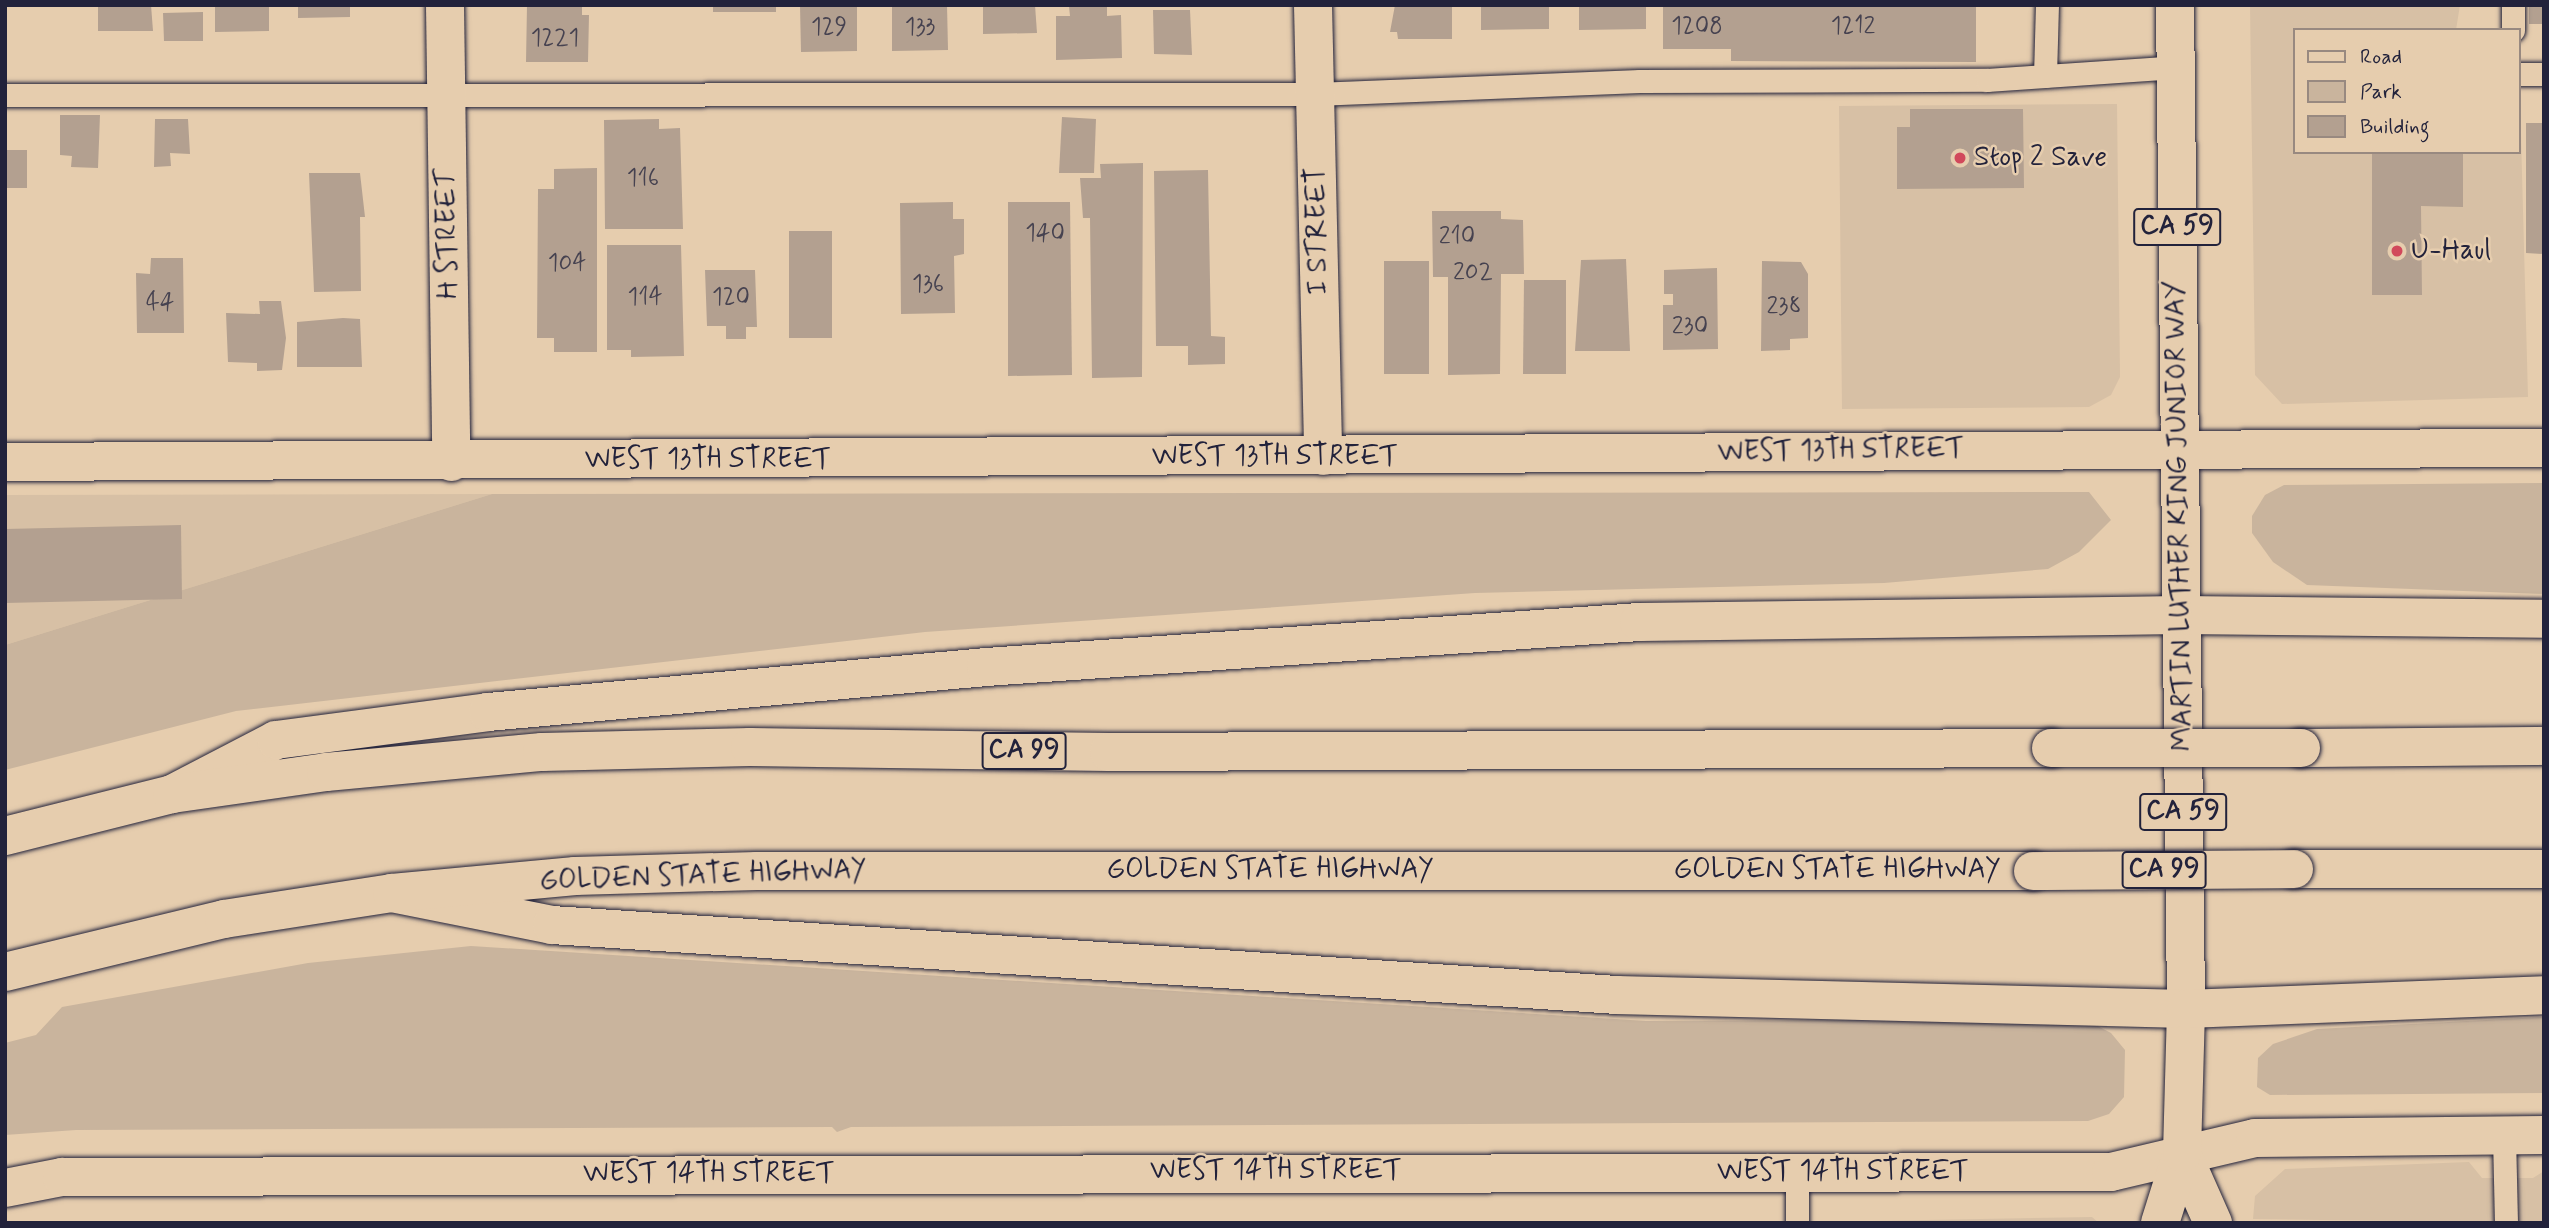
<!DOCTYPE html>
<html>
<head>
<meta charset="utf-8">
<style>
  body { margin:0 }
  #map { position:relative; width:2549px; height:1228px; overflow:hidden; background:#e6cdae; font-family:Mynerve,sans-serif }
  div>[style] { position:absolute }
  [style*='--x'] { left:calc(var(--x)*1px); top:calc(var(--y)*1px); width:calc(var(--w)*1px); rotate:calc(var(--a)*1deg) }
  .built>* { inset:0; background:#d7c0a5 }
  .green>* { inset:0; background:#c9b49d }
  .building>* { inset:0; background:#b3a090 }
  .roads { filter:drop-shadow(0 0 2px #22223b) drop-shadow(0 0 2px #22223b) }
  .lane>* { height:23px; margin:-11.5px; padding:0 11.5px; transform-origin:11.5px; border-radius:11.5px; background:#e6cdae }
  .street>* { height:38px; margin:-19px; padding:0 19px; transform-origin:19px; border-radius:19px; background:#e6cdae }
  .primary>* { height:38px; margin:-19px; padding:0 19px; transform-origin:19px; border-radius:19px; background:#e6cdae }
  .highway>* { height:38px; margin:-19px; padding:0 19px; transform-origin:19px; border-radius:19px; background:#e6cdae }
  .bridges { filter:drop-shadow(0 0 2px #22223b) drop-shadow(0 0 2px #22223b) }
  .highway-bridge>* { height:38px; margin:-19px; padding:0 19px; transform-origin:19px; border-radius:19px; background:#e6cdae }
  .dots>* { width:19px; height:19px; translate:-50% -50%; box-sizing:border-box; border:4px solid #e6cdae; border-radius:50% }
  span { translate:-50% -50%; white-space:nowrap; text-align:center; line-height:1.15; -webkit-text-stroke:5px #e6cdae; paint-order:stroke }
  .number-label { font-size:24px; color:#464250 }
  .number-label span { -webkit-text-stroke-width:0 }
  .shield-label span { padding:2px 5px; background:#e6cdae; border:2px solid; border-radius:5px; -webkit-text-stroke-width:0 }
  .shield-label { font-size:26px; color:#22223b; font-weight:700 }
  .poi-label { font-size:28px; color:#22223b }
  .left { translate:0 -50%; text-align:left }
  .street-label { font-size:28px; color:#22223b }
  .frame { position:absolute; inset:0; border:7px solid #22223b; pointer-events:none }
  .legend { position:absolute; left:2293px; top:28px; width:228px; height:126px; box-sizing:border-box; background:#e6cdae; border:2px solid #988980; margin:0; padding:9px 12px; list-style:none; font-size:21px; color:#22223b }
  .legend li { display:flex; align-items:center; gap:14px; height:35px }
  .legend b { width:35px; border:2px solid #988980 }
</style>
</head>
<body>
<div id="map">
  <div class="built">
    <div style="clip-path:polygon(2250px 5px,2460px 5px,2456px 30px,2295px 30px,2295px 152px,2519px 152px,2520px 98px,2528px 397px,2282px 404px,2255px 375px)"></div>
    <div style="clip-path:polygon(2117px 104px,2120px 377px,2111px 395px,2089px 407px,1842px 409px,1839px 106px)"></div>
    <div style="clip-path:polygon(492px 494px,5px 645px,5px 495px)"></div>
    <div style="clip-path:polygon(2469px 1162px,2482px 1178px,2533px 1178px,2544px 1171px,2544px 1223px,2253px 1219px,2255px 1196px,2285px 1169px)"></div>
    <div style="clip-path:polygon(2092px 1217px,2099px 1223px,1770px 1223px)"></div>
  </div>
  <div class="green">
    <div style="clip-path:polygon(2544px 483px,2544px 594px,2307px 585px,2273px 562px,2252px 533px,2252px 516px,2265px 495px,2284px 485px)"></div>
    <div style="clip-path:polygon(2089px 492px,2111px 520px,2079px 552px,2048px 569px,1884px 583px,1475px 593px,925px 632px,236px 711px,5px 770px,5px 645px,492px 494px)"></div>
    <div style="clip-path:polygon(471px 946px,1646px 1021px,2084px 1019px,2111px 1033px,2125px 1050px,2124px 1097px,2109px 1114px,2088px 1121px,851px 1127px,837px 1132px,832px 1127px,76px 1130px,5px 1135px,5px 1043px,36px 1035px,62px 1007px,308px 963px)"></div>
    <div style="clip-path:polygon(2544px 1017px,2544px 1093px,2270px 1095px,2257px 1087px,2258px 1058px,2273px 1044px,2317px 1029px)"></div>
  </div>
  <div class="building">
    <div style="clip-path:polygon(98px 5px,151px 5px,153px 31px,98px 31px)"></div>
    <div style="clip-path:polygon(215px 5px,269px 5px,269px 31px,215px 32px)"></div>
    <div style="clip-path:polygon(298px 5px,350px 5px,350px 17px,298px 18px)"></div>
    <div style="clip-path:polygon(527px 5px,582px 5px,582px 15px,589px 15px,588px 62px,526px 62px)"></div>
    <div style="clip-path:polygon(713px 5px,776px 5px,776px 12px,713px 12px)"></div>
    <div style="clip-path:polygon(800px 5px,857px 5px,857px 51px,801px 52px)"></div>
    <div style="clip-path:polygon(892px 5px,947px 5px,948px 50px,892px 51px)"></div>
    <div style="clip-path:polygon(983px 5px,1035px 5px,1037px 33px,983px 34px)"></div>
    <div style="clip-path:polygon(1395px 5px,1452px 5px,1452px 39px,1398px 39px,1397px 32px,1390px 32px)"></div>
    <div style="clip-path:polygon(1481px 5px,1549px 5px,1549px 29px,1481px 30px)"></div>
    <div style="clip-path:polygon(1579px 5px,1646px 5px,1646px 29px,1579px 30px)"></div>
    <div style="clip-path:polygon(1663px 5px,1976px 5px,1976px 62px,1731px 61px,1731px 49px,1663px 49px)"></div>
    <div style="clip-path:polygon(2529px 5px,2544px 5px,2544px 24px,2529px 24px)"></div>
    <div style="clip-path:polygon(1069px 6px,1107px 6px,1107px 16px,1121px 15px,1122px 58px,1056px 60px,1056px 16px,1070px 16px)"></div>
    <div style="clip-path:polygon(1153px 10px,1190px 10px,1192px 55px,1154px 54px)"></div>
    <div style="clip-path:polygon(203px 12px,203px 41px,164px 41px,163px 13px)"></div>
    <div style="clip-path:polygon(1910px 109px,2023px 109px,2024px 188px,1897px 189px,1897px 127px,1910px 127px)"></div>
    <div style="clip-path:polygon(60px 115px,100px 115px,98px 168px,71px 167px,72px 156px,60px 155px)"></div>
    <div style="clip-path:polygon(1062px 117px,1096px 119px,1094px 173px,1059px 173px)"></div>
    <div style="clip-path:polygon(155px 119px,188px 119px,190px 154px,170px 153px,171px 166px,154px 167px)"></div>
    <div style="clip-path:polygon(659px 119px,659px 129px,680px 128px,683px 229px,605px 229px,604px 120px)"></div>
    <div style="clip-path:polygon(2526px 123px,2544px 123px,2544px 254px,2526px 253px)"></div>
    <div style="clip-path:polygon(5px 150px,27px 150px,27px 188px,5px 188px)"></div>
    <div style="clip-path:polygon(2372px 152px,2463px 152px,2463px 207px,2421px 206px,2422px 295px,2372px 295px)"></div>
    <div style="clip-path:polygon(1143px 163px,1142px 377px,1092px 378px,1090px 218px,1083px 218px,1080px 178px,1101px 178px,1100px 164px)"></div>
    <div style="clip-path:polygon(597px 168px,597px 352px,554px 352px,554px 338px,537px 338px,538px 189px,554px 189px,554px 169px)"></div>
    <div style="clip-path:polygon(1208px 170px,1211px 336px,1225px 337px,1225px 364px,1188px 365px,1188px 346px,1156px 346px,1154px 171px)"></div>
    <div style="clip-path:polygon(309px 173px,360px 173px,365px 217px,360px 217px,361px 291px,314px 292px)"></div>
    <div style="clip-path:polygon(953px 202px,953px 219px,964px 219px,964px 254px,954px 256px,955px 313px,901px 314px,900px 203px)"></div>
    <div style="clip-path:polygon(1008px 202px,1070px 202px,1072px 375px,1008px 376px)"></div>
    <div style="clip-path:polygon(1432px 211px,1501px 211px,1501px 219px,1523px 220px,1524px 274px,1501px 274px,1500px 374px,1448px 375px,1448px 277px,1433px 277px)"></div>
    <div style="clip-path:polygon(789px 231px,832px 231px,832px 338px,789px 338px)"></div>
    <div style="clip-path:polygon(607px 245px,681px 245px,684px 356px,631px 357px,631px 350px,607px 350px)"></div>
    <div style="clip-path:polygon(151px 258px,183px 258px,184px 333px,137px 333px,136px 273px,150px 274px)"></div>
    <div style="clip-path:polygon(1626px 259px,1630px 351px,1575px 351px,1581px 260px)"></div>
    <div style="clip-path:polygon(1384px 261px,1429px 261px,1429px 374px,1384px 374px)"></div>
    <div style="clip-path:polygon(1762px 261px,1801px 262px,1808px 274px,1808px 338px,1790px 339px,1790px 350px,1761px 351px)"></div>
    <div style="clip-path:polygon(1717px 268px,1718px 349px,1663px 350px,1663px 305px,1673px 305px,1673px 294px,1664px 294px,1664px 270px)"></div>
    <div style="clip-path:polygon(705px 270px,755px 270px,757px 327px,746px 327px,746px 339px,726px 339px,726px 326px,707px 326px)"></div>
    <div style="clip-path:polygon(1524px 280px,1566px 280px,1566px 374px,1523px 374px)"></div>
    <div style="clip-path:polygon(259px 301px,281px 301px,286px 338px,282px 370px,257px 371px,257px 363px,228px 362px,226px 313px,260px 314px)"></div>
    <div style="clip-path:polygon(343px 318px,360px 319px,362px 367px,297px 367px,297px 322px)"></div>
    <div style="clip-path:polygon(181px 525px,182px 599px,5px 603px,5px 529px)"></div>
  </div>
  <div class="roads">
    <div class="lane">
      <div style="--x:2513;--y:30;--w:25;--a:-90"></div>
      <div style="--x:2519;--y:74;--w:25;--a:0"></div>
      <div style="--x:2045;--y:76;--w:71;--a:-88.4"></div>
      <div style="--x:5;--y:95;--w:1310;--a:-0.04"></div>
      <div style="--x:1315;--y:94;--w:325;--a:-2.3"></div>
      <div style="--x:1640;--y:81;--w:347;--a:-0.2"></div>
      <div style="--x:1987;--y:80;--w:189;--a:-3.9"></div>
      <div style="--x:2504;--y:1135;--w:88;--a:88.7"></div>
      <div style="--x:1797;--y:1172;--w:51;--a:90"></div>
    </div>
    <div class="street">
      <div style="--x:445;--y:5;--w:457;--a:89.2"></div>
      <div style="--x:1313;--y:5;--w:451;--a:88.7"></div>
      <div style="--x:5;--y:462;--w:2539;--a:-0.32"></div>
      <div style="--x:5;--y:1188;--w:58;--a:-10.9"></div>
      <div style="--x:62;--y:1177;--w:2049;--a:-0.14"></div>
      <div style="--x:2111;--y:1172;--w:148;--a:-13.3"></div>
      <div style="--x:2255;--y:1138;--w:289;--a:-0.6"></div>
    </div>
    <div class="primary">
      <div style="--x:2182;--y:1153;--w:77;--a:66.1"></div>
      <div style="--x:2160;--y:1223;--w:73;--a:-72.6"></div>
      <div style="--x:2182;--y:1153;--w:144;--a:-88.4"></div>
    </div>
    <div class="highway">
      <div style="--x:2175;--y:5;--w:1004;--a:89.37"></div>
      <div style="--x:2301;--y:748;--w:243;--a:-0.5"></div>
      <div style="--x:172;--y:794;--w:117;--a:-27.4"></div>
      <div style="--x:276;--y:740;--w:214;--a:-7.5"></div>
      <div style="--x:488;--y:712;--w:500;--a:-5.16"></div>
      <div style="--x:986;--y:667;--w:655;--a:-3.94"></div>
      <div style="--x:1639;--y:622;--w:541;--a:-0.74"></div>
      <div style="--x:2180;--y:615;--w:364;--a:0.6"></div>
      <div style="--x:5;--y:836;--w:172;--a:-14.1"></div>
      <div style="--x:172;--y:794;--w:156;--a:-8.1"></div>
      <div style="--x:326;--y:772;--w:217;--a:-5.3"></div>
      <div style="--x:542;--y:752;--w:208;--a:-1.4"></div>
      <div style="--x:750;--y:747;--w:359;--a:0.8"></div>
      <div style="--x:1109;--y:752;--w:942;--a:-0.24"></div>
      <div style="--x:2294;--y:869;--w:250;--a:0"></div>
      <div style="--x:392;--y:893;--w:163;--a:11.3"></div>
      <div style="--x:552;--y:925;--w:1066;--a:3.76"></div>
      <div style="--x:1616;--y:995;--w:570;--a:1.41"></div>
      <div style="--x:2186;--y:1009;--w:358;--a:-2.2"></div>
      <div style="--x:5;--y:972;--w:225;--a:-13.6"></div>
      <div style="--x:224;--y:919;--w:170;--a:-8.8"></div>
      <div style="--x:392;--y:893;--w:184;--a:-5.3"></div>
      <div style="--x:575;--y:876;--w:182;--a:-1.6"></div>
      <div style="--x:757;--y:871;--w:1276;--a:0"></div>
    </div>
  </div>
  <div class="bridges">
    <div class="highway-bridge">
      <div style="--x:2051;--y:748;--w:250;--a:0"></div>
      <div style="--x:2033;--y:871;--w:261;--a:-0.4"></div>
    </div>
  </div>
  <div class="dots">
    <div style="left:1960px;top:158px;background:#d1495b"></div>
    <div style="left:2397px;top:251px;background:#d1495b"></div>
  </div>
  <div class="number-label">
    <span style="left:1697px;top:27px">1208</span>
    <span style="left:1853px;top:27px">1212</span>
    <span style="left:829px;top:28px">129</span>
    <span style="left:920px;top:28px">133</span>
    <span style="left:555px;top:39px">1221</span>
    <span style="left:643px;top:179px">116</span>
    <span style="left:1045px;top:234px">140</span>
    <span style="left:1457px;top:237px">210</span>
    <span style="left:567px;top:264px">104</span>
    <span style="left:1473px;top:273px">202</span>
    <span style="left:928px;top:285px">136</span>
    <span style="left:645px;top:298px">114</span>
    <span style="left:731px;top:298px">120</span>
    <span style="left:160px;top:303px">44</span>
    <span style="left:1784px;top:307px">238</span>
    <span style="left:1690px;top:327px">230</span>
  </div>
  <div class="shield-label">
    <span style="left:2177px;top:227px">CA 59</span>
    <span style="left:1024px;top:751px">CA 99</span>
    <span style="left:2183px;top:812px">CA 59</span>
    <span style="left:2164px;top:870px">CA 99</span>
  </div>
  <div class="poi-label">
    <span class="left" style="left:1974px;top:158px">Stop 2 Save</span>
    <span class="left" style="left:2411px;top:251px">U-Haul</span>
  </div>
  <div class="street-label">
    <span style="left:1318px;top:231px;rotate:-91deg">I STREET</span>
    <span style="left:448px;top:234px;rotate:-91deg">H STREET</span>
    <span style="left:1841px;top:451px;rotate:-1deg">WEST 13TH STREET</span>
    <span style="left:1275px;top:457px">WEST 13TH STREET</span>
    <span style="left:708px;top:460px">WEST 13TH STREET</span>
    <span style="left:2180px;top:516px;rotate:-91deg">MARTIN LUTHER KING JUNIOR WAY</span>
    <span style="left:1270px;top:870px">GOLDEN STATE HIGHWAY</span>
    <span style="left:1837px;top:870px">GOLDEN STATE HIGHWAY</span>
    <span style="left:703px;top:876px;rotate:-2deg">GOLDEN STATE HIGHWAY</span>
    <span style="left:1276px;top:1171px">WEST 14TH STREET</span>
    <span style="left:1843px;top:1172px">WEST 14TH STREET</span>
    <span style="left:709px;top:1174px">WEST 14TH STREET</span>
  </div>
  <div class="frame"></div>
  <ul class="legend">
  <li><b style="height:9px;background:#e6cdae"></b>Road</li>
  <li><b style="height:19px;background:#c9b49d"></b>Park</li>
  <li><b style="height:19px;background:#b3a090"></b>Building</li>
  </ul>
</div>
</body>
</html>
